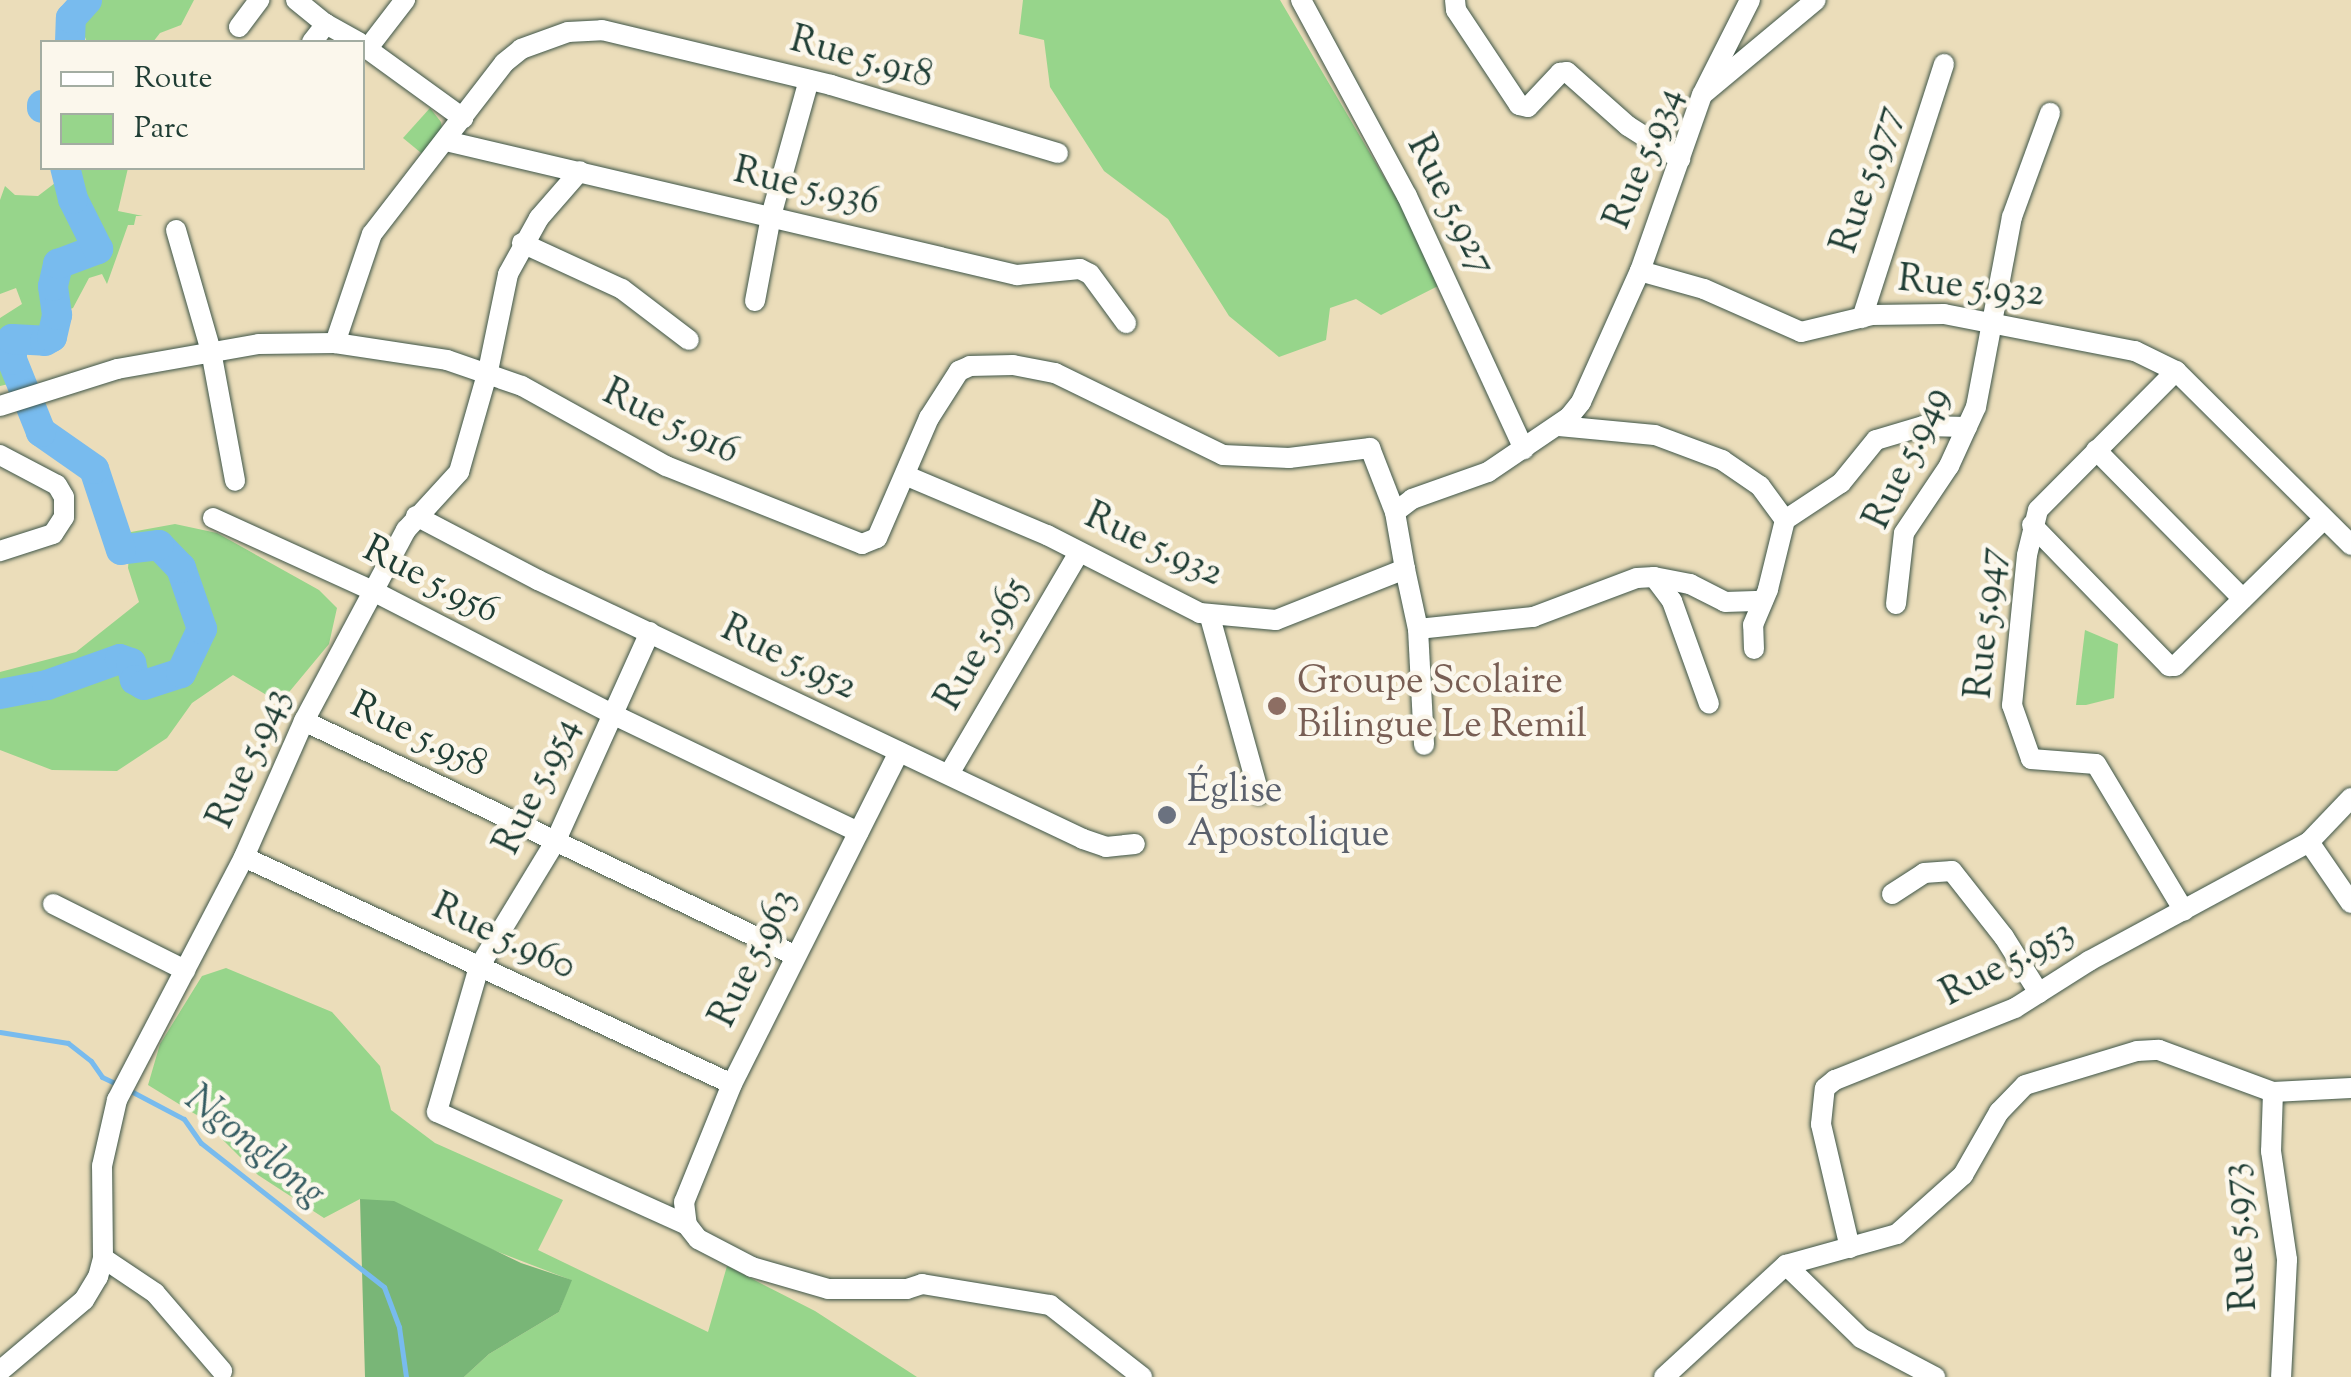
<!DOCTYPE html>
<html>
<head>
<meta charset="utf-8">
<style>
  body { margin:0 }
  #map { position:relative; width:2351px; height:1377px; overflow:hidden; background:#ebddba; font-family:"Sorts Mill Goudy",serif }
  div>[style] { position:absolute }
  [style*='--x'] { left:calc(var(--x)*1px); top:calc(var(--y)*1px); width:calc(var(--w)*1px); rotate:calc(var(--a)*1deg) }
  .green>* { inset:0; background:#97d58b }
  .forest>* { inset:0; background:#79b677 }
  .stream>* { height:5px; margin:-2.5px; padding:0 2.5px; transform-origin:2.5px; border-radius:2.5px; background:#78bbee }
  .river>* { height:30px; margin:-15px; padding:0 15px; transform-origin:15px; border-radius:15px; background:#78bbee }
  .roads { filter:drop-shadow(0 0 2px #3e5548) drop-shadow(0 0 2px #3e5548) }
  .minor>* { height:20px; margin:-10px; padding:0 10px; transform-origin:10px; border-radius:10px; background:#fff }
  .dots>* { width:28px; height:28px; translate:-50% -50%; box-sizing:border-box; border:5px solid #fbf7ec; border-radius:50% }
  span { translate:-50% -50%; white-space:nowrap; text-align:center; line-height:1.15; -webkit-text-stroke:9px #fbf7ec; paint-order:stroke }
  .street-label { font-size:38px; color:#1f3d34 }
  .education-label { font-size:38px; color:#785e54 }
  .left { translate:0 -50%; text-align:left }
  .worship-label { font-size:38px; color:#5b616d }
  .water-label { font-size:40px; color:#355c62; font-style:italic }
  .legend { position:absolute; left:40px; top:40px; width:325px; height:130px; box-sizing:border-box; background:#fbf7ec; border:2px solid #a3ada2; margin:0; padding:12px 18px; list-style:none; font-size:30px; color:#1f3d34 }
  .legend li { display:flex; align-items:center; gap:20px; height:50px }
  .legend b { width:50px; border:2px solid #a3ada2 }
</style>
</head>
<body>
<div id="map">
  <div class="green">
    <div style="clip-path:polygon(70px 0,194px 0,181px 25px,160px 33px,153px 42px,87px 42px)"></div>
    <div style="clip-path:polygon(1023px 0,1280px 0,1421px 240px,1438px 286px,1381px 315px,1356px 299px,1330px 308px,1326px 340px,1279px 357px,1229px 316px,1168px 219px,1104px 171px,1050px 87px,1044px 40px,1019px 34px)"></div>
    <div style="clip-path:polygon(430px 108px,441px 122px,443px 136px,426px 157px,403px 138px)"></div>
    <div style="clip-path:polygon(72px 168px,128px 168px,118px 211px,143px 216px,136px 216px,134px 225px,128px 225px,107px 284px,102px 274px,89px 278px,73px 308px,65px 311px,59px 299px,62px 270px,89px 262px,103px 249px,83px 211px)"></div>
    <div style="clip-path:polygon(62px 169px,89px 242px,54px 263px,45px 328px,6px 336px,13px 383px,0 386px,0 318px,22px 304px,16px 288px,0 294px,0 200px,5px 186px,15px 195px,38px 196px,55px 183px,55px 173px)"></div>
    <div style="clip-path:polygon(175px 524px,217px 533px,319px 590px,337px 608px,329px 644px,280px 703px,233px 675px,192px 703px,167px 738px,117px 771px,52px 770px,0 750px,0 672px,76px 652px,139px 602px,128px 568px,131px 532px)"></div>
    <div style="clip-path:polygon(2085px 630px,2118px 644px,2114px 698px,2086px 705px,2076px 705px)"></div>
    <div style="clip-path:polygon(226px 968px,332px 1012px,380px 1066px,391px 1110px,435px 1143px,563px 1200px,538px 1250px,708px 1332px,727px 1266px,815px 1311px,917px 1377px,464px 1377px,489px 1354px,559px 1312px,571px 1280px,360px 1199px,324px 1218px,258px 1175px,200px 1117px,148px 1085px,160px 1044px,202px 976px)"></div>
  </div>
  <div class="forest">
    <div style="clip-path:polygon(360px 1199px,394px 1201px,521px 1263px,572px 1280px,559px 1312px,489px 1354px,464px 1377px,365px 1377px)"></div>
  </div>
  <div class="stream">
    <div style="--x:0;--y:1032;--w:69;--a:9.2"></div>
    <div style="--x:68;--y:1043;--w:29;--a:38"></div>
    <div style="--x:91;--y:1061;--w:19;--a:55"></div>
    <div style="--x:102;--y:1077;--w:17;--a:25"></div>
    <div style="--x:127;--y:1089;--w:64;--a:27.8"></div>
    <div style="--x:184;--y:1119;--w:29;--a:55"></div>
    <div style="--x:201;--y:1143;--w:233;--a:38.2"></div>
    <div style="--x:384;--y:1287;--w:43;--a:69.4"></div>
    <div style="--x:399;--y:1327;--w:50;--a:82"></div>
  </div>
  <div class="river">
    <div style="--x:70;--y:42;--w:24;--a:-88"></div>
    <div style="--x:71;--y:18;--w:24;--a:-48"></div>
    <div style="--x:42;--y:105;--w:3;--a:90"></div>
    <div style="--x:0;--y:694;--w:48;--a:-10.8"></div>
    <div style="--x:47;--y:685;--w:77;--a:-19.6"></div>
    <div style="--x:120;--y:659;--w:12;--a:20"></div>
    <div style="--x:131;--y:663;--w:17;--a:77"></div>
    <div style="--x:135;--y:680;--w:10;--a:29"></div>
    <div style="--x:144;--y:685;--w:39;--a:-18"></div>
    <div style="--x:181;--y:673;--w:49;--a:-64.5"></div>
    <div style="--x:202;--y:629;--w:65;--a:-109"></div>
    <div style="--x:181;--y:568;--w:32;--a:-134"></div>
    <div style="--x:159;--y:545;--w:38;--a:173"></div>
    <div style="--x:121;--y:550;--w:85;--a:-108.4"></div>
    <div style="--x:94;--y:469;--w:65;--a:-145.1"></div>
    <div style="--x:41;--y:432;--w:78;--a:-111.9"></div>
    <div style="--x:12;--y:360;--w:21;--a:-90"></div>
    <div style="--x:12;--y:339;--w:33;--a:3"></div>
    <div style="--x:45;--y:341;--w:8;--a:-30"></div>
    <div style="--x:52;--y:337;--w:23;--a:-77"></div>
    <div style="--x:57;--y:315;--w:29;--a:-98"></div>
    <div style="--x:53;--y:286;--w:23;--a:-77"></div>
    <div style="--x:58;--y:264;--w:43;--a:-20.6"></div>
    <div style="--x:98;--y:249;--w:56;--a:-116.6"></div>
    <div style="--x:73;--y:199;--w:32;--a:-104"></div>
  </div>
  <div class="roads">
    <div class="minor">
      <div style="--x:296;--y:0;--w:38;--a:39"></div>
      <div style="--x:1301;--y:0;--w:223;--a:61.6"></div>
      <div style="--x:1407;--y:196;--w:279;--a:65.2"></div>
      <div style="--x:1455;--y:0;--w:10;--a:84"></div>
      <div style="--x:1456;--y:10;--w:114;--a:56.4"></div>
      <div style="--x:1519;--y:105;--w:9;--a:13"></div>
      <div style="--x:1528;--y:107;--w:47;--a:-46.7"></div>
      <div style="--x:1560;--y:73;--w:7;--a:-8"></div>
      <div style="--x:1567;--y:72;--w:81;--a:41.5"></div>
      <div style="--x:1628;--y:126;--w:62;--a:32.4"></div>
      <div style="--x:239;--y:27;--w:34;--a:-53"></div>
      <div style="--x:312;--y:42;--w:23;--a:-52"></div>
      <div style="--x:326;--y:24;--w:38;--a:29"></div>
      <div style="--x:362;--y:45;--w:125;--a:35.9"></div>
      <div style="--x:368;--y:48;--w:61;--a:-52.4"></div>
      <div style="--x:1703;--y:93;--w:104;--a:-63.2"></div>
      <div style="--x:446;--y:141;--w:587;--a:13.21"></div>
      <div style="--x:1017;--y:275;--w:63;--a:-5.4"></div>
      <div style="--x:1080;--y:269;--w:11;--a:27"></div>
      <div style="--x:1090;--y:274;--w:61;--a:53.7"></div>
      <div style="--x:176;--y:230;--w:126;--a:73.9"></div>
      <div style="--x:211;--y:351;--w:132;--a:79.5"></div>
      <div style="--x:522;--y:243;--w:110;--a:24.7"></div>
      <div style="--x:622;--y:289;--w:84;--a:37.3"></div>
      <div style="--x:1640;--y:271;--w:187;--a:-70.6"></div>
      <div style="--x:1702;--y:95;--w:148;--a:-39.8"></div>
      <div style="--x:755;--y:301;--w:86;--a:-79.3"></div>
      <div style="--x:771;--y:216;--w:141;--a:-74.4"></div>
      <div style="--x:1862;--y:318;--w:267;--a:-72.1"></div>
      <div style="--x:335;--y:343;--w:115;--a:-71.3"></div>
      <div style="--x:372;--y:234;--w:216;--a:-52.3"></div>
      <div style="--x:504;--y:63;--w:22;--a:-39"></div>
      <div style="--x:521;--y:49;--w:50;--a:-19.9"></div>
      <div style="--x:568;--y:32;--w:34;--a:-3"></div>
      <div style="--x:602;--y:30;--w:236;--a:13.5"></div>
      <div style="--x:831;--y:85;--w:237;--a:16.7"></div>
      <div style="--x:2176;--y:371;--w:196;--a:134.8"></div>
      <div style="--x:2038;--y:510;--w:46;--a:103.7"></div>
      <div style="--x:2027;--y:555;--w:151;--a:95.7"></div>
      <div style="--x:2012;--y:705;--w:57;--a:70.6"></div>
      <div style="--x:2031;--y:759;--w:65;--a:4.4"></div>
      <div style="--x:2096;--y:764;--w:171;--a:59.1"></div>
      <div style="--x:0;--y:406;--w:123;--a:-17.5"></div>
      <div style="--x:117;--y:369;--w:144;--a:-10"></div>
      <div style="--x:259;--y:344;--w:76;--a:-0.8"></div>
      <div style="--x:335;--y:343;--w:113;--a:8.6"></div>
      <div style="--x:447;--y:360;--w:79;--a:19.1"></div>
      <div style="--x:522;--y:386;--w:165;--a:29.1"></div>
      <div style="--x:666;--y:466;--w:211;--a:21.7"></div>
      <div style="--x:862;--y:544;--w:16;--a:-22"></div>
      <div style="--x:877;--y:538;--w:131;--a:-66.6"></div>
      <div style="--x:929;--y:418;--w:56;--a:-57.4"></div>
      <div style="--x:959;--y:371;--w:12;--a:-24"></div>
      <div style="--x:970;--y:366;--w:43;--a:-1.3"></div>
      <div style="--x:1013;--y:365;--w:43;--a:10.8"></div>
      <div style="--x:1055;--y:373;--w:187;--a:26"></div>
      <div style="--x:1223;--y:455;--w:66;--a:2.6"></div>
      <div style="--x:1289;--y:458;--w:82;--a:-7"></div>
      <div style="--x:1370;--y:448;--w:69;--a:68.7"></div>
      <div style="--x:1559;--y:426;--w:96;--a:5.4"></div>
      <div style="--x:1655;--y:435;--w:72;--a:20.5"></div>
      <div style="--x:1722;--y:460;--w:46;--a:34.4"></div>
      <div style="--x:1760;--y:486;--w:42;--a:53.7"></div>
      <div style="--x:1785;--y:520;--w:67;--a:-33.5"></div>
      <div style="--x:1841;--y:483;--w:55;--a:-50.9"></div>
      <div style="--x:1876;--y:440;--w:49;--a:-16.6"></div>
      <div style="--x:1923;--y:426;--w:44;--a:1.3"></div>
      <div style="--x:2096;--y:450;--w:209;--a:45.4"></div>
      <div style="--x:0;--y:455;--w:64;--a:27.8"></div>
      <div style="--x:57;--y:485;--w:14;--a:60"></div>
      <div style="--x:64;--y:497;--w:20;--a:90"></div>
      <div style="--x:64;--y:517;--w:20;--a:123"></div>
      <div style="--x:53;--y:534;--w:56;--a:162.2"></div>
      <div style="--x:907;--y:476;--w:152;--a:22.9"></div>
      <div style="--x:1047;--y:535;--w:172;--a:27"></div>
      <div style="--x:1200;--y:613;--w:76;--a:5.3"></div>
      <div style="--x:1276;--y:620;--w:139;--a:-21.6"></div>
      <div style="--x:1405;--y:569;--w:58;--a:-100"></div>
      <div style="--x:1395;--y:512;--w:21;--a:-37"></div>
      <div style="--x:1412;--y:499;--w:81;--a:-19.6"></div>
      <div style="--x:1488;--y:472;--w:98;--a:-34.2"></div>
      <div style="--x:1569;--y:417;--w:19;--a:-51"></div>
      <div style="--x:1581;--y:402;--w:144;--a:-65.8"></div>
      <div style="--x:1640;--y:271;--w:66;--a:15.7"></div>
      <div style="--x:1704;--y:289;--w:106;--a:23.9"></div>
      <div style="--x:1801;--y:332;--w:73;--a:-13.5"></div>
      <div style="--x:1872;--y:315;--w:72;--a:-0.8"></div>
      <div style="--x:1944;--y:314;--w:195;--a:11"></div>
      <div style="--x:2135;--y:351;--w:46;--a:26"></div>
      <div style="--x:2176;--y:371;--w:247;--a:44.8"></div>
      <div style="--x:416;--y:516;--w:138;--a:27.7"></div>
      <div style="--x:538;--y:580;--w:603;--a:25.42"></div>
      <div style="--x:1083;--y:839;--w:24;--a:19"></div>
      <div style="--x:1106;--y:847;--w:29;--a:-6"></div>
      <div style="--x:213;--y:518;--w:176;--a:24.5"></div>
      <div style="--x:373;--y:591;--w:271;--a:27.2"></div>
      <div style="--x:614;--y:715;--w:271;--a:25.6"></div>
      <div style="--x:2032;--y:525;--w:197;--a:45.8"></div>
      <div style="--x:2169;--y:666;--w:6;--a:0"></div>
      <div style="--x:2175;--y:666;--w:208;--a:-44.6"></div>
      <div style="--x:1405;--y:569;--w:61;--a:77.8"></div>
      <div style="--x:1418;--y:629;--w:116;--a:87"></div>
      <div style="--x:1654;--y:577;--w:37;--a:11"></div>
      <div style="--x:1690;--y:584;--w:39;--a:27"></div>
      <div style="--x:1725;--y:602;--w:38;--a:-2"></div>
      <div style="--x:1896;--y:604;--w:71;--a:-83.6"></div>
      <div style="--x:1904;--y:533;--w:81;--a:-56.1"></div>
      <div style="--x:1949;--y:466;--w:65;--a:-65.4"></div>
      <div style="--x:1976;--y:407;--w:193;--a:-79.3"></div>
      <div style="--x:2012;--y:217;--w:111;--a:-69.9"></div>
      <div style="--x:1210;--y:617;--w:184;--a:74.5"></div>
      <div style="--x:1418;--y:629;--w:116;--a:-6"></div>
      <div style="--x:1533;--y:617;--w:111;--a:-20.6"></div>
      <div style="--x:1637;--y:578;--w:17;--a:-3"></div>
      <div style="--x:1654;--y:577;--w:30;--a:53"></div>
      <div style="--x:1672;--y:601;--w:109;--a:70.2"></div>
      <div style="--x:650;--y:632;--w:230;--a:114.3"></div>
      <div style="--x:555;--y:842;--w:146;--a:121.3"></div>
      <div style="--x:479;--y:967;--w:151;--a:106.2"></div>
      <div style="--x:437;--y:1112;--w:274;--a:24.3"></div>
      <div style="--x:1754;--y:649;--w:24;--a:-92"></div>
      <div style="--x:1753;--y:625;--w:39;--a:-67"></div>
      <div style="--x:1768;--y:589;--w:71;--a:-76.2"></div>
      <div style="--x:304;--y:721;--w:543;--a:25.53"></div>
      <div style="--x:899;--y:752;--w:372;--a:116.7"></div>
      <div style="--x:732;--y:1084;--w:127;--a:112.1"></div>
      <div style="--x:684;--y:1202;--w:23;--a:83"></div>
      <div style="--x:687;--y:1225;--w:18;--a:52"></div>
      <div style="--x:698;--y:1239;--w:61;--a:27.4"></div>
      <div style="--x:752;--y:1267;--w:79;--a:16.1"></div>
      <div style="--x:828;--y:1289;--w:79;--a:0"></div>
      <div style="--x:907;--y:1289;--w:16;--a:-18"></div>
      <div style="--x:922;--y:1284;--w:130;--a:9.3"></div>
      <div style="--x:1050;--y:1305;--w:117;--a:38"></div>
      <div style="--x:949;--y:774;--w:257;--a:-59.6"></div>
      <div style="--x:2309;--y:842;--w:74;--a:55.5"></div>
      <div style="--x:244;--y:857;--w:538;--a:24.95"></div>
      <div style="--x:1892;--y:894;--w:38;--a:-33"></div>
      <div style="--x:1924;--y:873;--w:28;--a:-4"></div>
      <div style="--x:1952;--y:871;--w:84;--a:51.8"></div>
      <div style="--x:2004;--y:937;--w:66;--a:58"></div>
      <div style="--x:53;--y:904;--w:148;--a:26.6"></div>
      <div style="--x:2273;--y:1092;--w:59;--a:91.9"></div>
      <div style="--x:2271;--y:1151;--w:110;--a:81.6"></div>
      <div style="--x:2287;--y:1260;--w:117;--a:92.9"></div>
      <div style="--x:1850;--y:1248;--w:127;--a:-103.2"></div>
      <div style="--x:1821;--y:1124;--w:36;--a:-84"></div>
      <div style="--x:1825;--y:1088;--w:13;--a:-39"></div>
      <div style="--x:1835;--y:1080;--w:194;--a:-21.8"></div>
      <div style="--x:2015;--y:1008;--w:88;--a:-32.4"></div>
      <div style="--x:2089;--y:961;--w:250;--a:-28.4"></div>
      <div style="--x:2309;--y:842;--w:61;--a:-46.3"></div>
      <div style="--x:103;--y:1258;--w:63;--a:33.9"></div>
      <div style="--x:155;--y:1293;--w:103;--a:49.3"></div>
      <div style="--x:1786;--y:1265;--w:105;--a:44.2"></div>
      <div style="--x:1861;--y:1338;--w:84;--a:27.8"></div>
      <div style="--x:0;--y:1371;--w:110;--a:-40.2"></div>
      <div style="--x:84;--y:1300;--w:27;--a:-59"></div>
      <div style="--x:98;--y:1277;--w:20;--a:-75"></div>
      <div style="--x:103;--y:1258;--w:92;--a:-90.6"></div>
      <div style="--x:102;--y:1166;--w:68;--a:-77.2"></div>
      <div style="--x:117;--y:1100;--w:274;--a:-62.4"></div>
      <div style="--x:244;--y:857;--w:149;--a:-66.2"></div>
      <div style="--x:304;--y:721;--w:217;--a:-61.9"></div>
      <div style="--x:406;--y:530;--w:79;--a:-47.6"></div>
      <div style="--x:459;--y:472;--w:105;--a:-74"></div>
      <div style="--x:488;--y:371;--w:99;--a:-78.3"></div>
      <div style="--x:508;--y:274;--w:64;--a:-61"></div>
      <div style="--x:539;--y:218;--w:62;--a:-48.9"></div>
      <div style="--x:1664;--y:1377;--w:166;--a:-42.6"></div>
      <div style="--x:1786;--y:1265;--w:115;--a:-15.6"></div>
      <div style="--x:1897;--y:1234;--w:89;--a:-41.8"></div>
      <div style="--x:1963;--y:1175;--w:73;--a:-60.3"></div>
      <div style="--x:1999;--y:1112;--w:37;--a:-46"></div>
      <div style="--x:2025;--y:1085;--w:117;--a:-16.9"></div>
      <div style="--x:2137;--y:1051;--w:22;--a:-3"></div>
      <div style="--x:2159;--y:1050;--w:121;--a:20.2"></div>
      <div style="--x:2273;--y:1092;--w:78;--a:-2.9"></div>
    </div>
  </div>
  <div class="dots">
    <div style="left:1277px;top:706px;background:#8d6e63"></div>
    <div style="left:1167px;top:815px;background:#6b7280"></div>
  </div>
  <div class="street-label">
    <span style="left:861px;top:60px;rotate:15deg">Rue 5.918</span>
    <span style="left:1646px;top:159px;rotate:-68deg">Rue 5.934</span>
    <span style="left:1869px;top:180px;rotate:-72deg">Rue 5.977</span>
    <span style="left:806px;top:189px;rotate:13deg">Rue 5.936</span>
    <span style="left:1449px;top:206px;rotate:63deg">Rue 5.927</span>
    <span style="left:1971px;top:289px;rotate:6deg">Rue 5.932</span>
    <span style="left:670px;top:424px;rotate:26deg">Rue 5.916</span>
    <span style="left:1909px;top:459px;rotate:-65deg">Rue 5.949</span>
    <span style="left:1153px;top:547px;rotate:25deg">Rue 5.932</span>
    <span style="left:430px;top:582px;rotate:27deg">Rue 5.956</span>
    <span style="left:1988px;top:623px;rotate:-85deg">Rue 5.947</span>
    <span style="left:984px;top:645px;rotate:-60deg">Rue 5.965</span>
    <span style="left:788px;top:660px;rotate:26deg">Rue 5.952</span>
    <span style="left:418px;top:737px;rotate:26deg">Rue 5.958</span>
    <span style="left:251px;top:759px;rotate:-66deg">Rue 5.943</span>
    <span style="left:539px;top:787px;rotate:-64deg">Rue 5.954</span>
    <span style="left:503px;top:939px;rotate:25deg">Rue 5.960</span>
    <span style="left:755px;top:959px;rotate:-64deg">Rue 5.963</span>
    <span style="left:2008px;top:965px;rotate:-28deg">Rue 5.953</span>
    <span style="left:2242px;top:1237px;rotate:-94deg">Rue 5.973</span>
  </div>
  <div class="education-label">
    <span class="left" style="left:1297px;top:706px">Groupe Scolaire<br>Bilingue Le Remil</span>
  </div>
  <div class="worship-label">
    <span class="left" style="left:1187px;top:815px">Église<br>Apostolique</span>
  </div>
  <div class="water-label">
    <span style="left:254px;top:1148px;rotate:39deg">Ngonglong</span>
  </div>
  <ul class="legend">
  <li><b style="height:12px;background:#fff"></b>Route</li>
  <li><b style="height:28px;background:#97d58b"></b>Parc</li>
  </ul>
</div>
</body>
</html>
